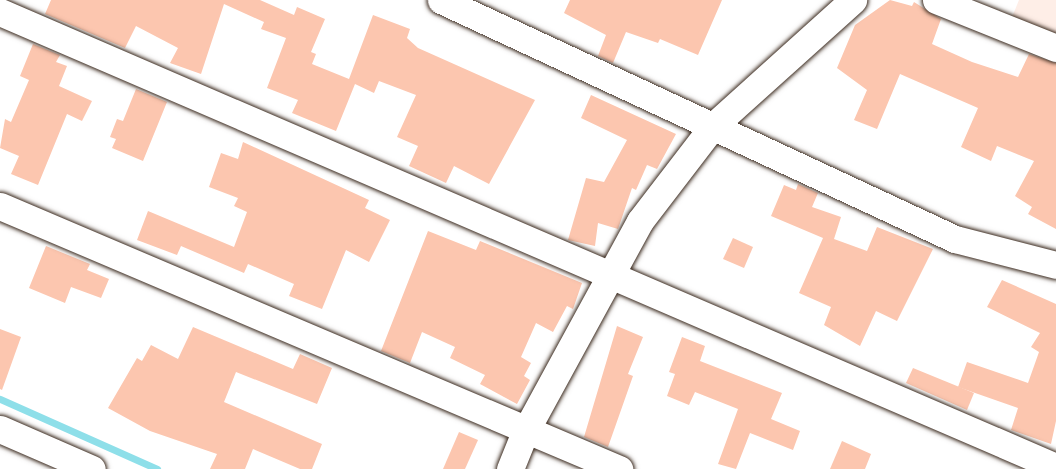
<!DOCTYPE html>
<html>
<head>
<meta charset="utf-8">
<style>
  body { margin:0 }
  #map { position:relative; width:1056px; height:469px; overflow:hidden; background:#fff; font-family:"Shantell Sans",sans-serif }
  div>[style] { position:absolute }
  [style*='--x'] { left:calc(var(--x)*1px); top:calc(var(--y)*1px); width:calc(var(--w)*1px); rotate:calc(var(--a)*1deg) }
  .built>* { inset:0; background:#feeee7 }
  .stream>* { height:7px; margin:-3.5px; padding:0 3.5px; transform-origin:3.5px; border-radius:3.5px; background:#8edfe9 }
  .building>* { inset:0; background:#fcc6af }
  .roads { filter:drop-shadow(0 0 2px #3b2a1e) drop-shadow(0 0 2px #3b2a1e) }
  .minor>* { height:27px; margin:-13.5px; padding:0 13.5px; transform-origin:13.5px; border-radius:13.5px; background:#fff }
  span { translate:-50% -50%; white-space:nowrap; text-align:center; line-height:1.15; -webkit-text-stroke:5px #fff; paint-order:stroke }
</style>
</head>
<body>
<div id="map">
  <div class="built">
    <div style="clip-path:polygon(1019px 0,1056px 0,1056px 35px,1012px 17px)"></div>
  </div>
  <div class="stream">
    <div style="--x:0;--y:399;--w:172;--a:24"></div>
  </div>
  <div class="building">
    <div style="clip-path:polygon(51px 0,260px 0,294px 15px,297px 7px,325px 19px,311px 52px,316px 54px,312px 64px,349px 79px,373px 15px,410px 29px,407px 38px,418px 48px,535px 100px,489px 184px,454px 166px,446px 183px,409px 166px,418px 146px,397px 137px,416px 95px,379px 81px,374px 93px,355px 84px,336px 131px,292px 113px,298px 100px,267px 88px,286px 38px,261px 29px,264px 22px,224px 4px,201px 74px,170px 63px,178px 48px,136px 26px,125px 48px,45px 14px)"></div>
    <div style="clip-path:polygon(570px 0,722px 0,698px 55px,660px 39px,658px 43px,626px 32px,613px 63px,598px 56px,606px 35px,564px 13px)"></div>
    <div style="clip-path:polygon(890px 0,912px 6px,914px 2px,941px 19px,932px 44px,972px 62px,1018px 77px,1029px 54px,1056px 63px,1056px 229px,1028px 214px,1032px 207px,1015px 196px,1034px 161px,997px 146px,991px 161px,961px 147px,978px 108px,900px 74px,877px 129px,854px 120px,867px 90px,837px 68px,855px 25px)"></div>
    <div style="clip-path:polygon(33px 44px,60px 55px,56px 62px,67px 66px,59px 86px,92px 101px,82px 121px,67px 114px,38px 185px,11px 174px,19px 156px,0 148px,5px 119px,11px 122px,29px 80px,20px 76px)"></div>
    <div style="clip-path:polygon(136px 89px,167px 102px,143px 161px,112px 148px,116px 139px,110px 137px,117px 119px,123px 121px)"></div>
    <div style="clip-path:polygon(591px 95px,676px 134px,657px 169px,647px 165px,636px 190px,632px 188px,618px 229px,598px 223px,595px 246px,568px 240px,586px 178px,604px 182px,627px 140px,581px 118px)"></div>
    <div style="clip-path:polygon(243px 142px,369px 200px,365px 208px,390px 220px,369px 262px,346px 250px,322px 309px,289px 296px,294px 284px,248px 264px,244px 273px,181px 246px,177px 255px,137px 240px,148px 211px,234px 247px,247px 212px,234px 206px,238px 198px,209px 187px,221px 153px,238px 159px)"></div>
    <div style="clip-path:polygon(798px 184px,818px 193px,812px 207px,841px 217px,834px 239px,867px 251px,877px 227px,933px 249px,897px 321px,876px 311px,860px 346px,824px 325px,831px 307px,799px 293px,823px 238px,771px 216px,784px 185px,796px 190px)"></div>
    <div style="clip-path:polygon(428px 231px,476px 250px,480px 241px,582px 283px,573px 309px,567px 306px,553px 332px,536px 323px,521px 357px,531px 363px,524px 376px,530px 380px,517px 404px,480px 384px,485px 375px,450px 358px,455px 347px,422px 332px,410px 363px,381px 351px)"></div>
    <div style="clip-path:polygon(733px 238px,753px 247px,744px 268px,723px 259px)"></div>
    <div style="clip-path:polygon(46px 246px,90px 264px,87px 270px,109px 279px,101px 298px,71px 287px,65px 303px,29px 288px)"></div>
    <div style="clip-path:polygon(1002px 280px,1056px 304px,1056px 421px,1051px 444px,1011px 430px,1018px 408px,958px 387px,967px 362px,1028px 383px,1039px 352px,1031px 347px,1040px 333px,987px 307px)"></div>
    <div style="clip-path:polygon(617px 326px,643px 337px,628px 374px,633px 376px,608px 447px,584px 437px)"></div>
    <div style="clip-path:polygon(193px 327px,293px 369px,300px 354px,332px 368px,317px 404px,236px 372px,224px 402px,322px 444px,312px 469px,300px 469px,253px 449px,245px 469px,210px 469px,217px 454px,150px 431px,108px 408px,137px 358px,142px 361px,151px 345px,178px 359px)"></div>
    <div style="clip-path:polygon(0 329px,21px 337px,2px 390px,0 389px)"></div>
    <div style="clip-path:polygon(682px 337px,705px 346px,700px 361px,782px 393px,771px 419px,800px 431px,793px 450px,750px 433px,736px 469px,718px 464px,738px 409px,695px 392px,689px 405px,667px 396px,675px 374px,669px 372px)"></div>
    <div style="clip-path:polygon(913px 368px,974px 393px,967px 410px,906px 383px)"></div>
    <div style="clip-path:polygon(459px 432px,478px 440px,465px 469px,443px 469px)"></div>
    <div style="clip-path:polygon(842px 441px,871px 454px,865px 469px,830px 469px)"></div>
  </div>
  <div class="roads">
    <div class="minor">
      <div style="--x:441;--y:0;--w:567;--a:24.94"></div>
      <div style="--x:955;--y:239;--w:104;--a:14.4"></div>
      <div style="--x:936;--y:0;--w:129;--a:21.8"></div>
      <div style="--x:0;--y:12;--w:1150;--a:23.31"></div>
      <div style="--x:0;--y:206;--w:673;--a:23.02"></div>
      <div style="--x:0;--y:429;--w:100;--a:23.5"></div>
      <div style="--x:510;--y:469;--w:40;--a:-68"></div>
      <div style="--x:525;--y:432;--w:240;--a:-61.4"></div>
      <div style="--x:640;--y:221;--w:118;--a:-52.5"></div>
      <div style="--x:712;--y:127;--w:190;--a:-42"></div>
    </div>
  </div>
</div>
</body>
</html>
